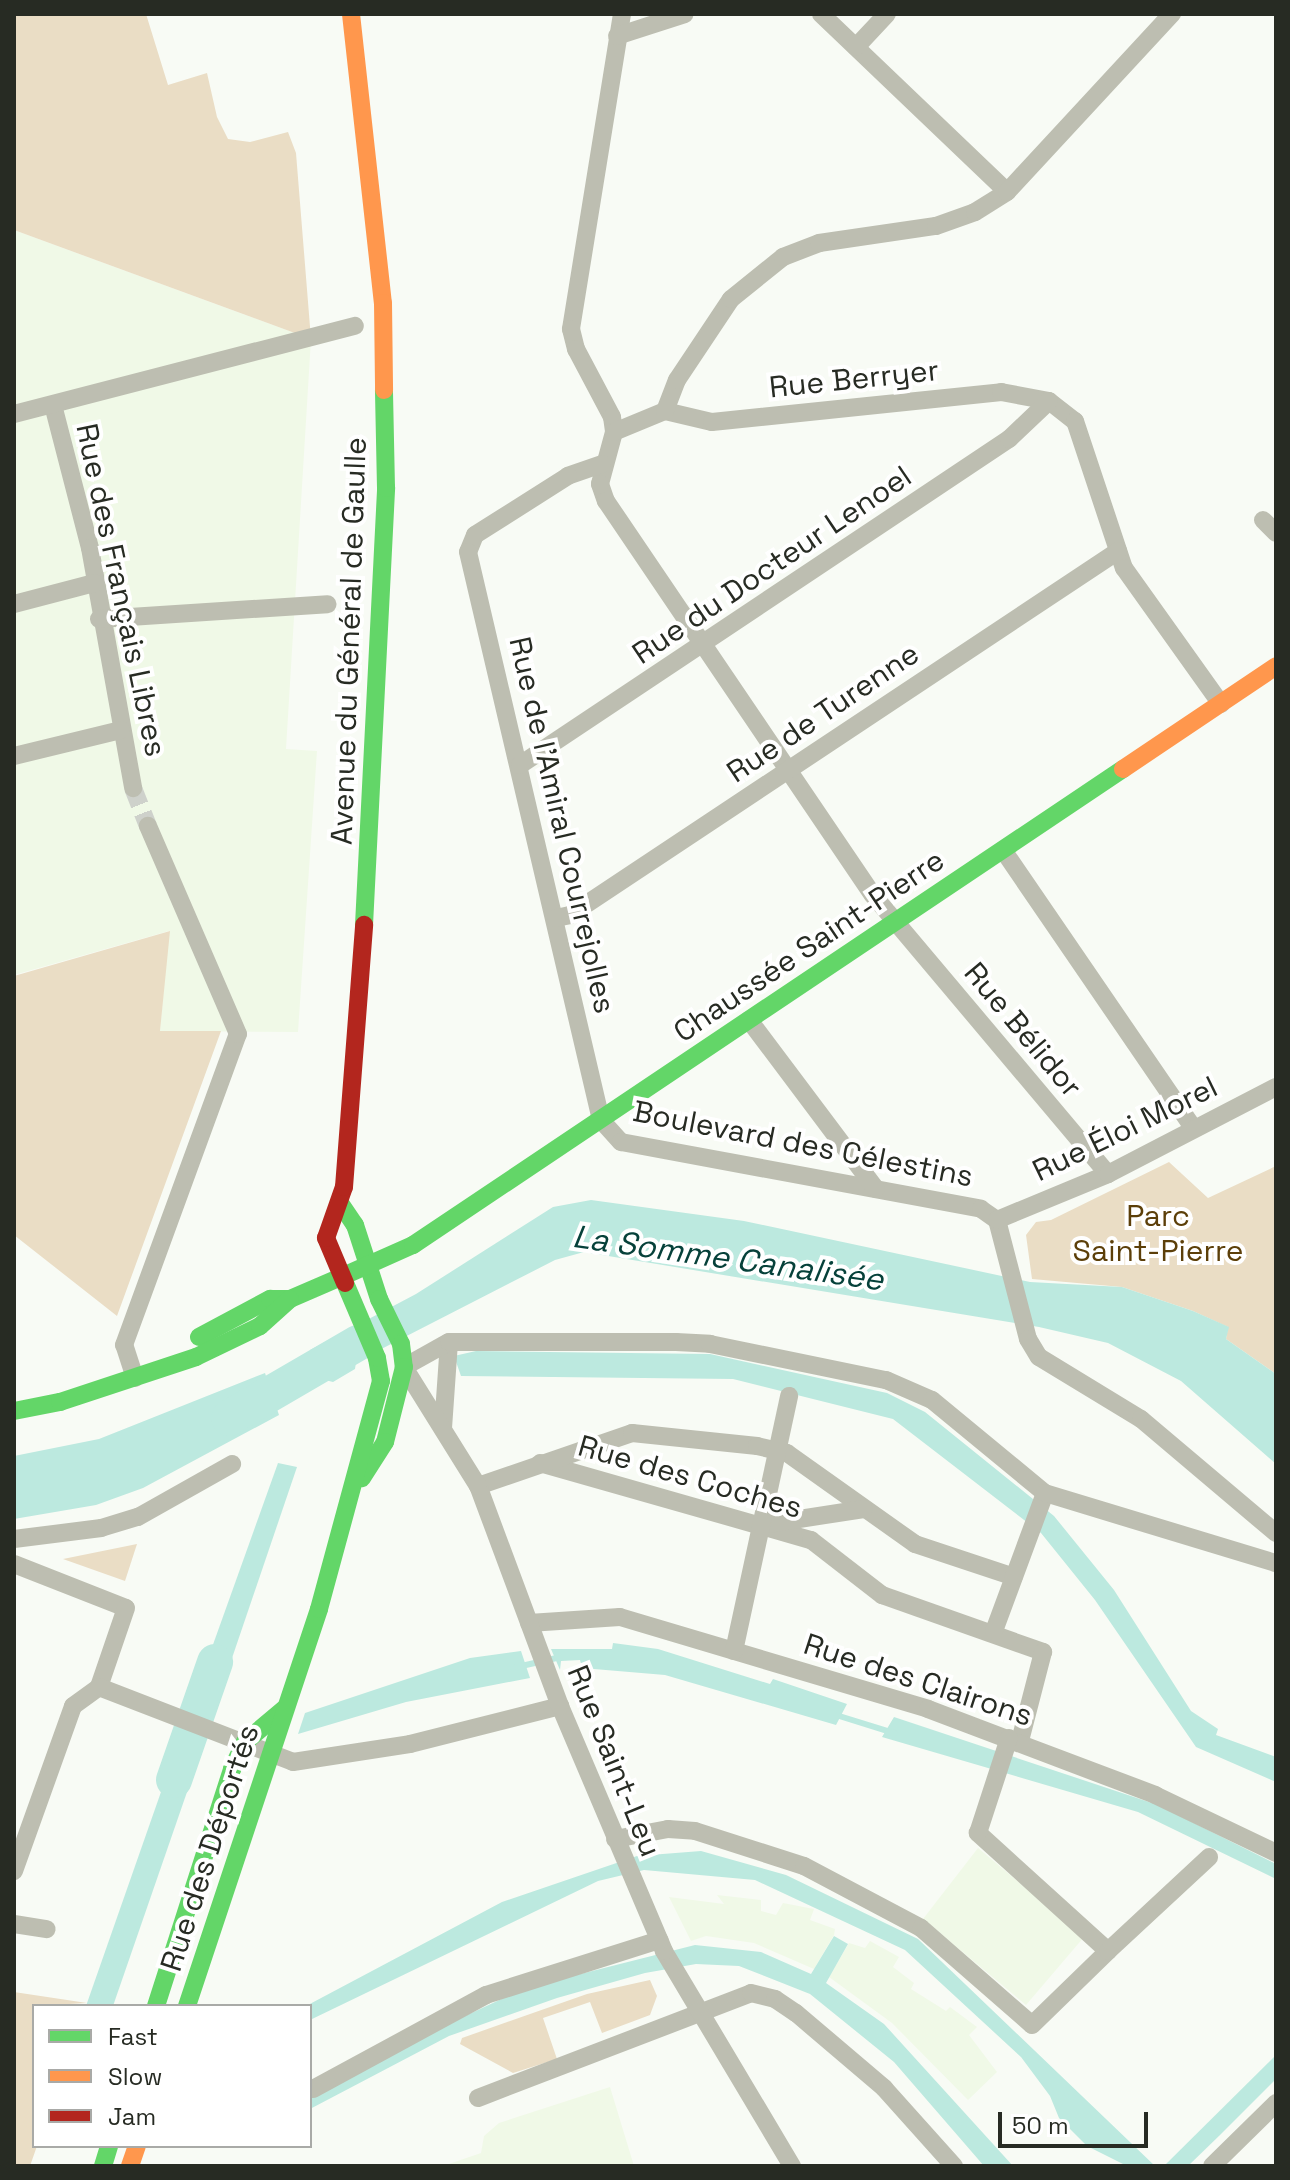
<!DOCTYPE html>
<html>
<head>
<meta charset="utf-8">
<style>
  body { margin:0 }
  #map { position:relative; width:1290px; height:2180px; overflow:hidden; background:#f8fbf5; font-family:"Space Grotesk",sans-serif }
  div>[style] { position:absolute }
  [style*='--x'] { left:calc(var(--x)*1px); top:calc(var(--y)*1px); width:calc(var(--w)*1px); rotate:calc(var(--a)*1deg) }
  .built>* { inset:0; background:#f0f9e7 }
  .green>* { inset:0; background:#eaddc5 }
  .water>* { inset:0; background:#bce9df }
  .stream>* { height:6px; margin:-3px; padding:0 3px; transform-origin:3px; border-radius:3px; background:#bce9df }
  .river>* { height:36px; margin:-18px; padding:0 18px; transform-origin:18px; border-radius:18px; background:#bce9df }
  .street-tunnel>* { height:18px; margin-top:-9px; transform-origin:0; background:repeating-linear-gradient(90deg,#ced1cb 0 18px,transparent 0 27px) }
  .street>* { height:18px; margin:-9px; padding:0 9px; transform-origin:9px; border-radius:9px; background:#bdbeb1 }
  .fast>* { height:18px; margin:-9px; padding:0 9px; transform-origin:9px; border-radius:9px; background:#63d668 }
  .slow>* { height:18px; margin:-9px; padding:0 9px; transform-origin:9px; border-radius:9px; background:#ff974d }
  .jam>* { height:18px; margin:-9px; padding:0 9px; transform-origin:9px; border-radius:9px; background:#b3261e }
  span { translate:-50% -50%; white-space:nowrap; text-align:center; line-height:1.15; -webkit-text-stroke:8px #fff; paint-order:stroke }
  .street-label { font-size:30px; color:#272b23 }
  .park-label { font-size:30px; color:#5c3f09 }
  .water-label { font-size:32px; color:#06413a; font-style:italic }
  .frame { position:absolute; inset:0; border:16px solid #272b23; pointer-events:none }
  .legend { position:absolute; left:32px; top:2004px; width:280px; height:144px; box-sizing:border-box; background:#fff; border:2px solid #a9aaa7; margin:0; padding:10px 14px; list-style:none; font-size:24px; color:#272b23 }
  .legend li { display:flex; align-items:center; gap:16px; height:40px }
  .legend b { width:40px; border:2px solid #a9aaa7 }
  .scale { position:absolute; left:998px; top:2112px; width:150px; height:36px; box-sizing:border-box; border:4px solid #272b23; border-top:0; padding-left:10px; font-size:24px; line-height:28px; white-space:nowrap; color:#272b23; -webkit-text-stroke:6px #fff; paint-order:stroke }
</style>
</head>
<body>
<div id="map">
  <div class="built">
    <div style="clip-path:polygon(14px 230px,311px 339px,286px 749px,317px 751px,298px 1032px,160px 1031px,169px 931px,14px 975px)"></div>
    <div style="clip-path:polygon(978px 1848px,1084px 1937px,1026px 2005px,923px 1919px)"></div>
    <div style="clip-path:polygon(717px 1895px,761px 1900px,761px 1911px,776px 1915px,783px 1903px,814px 1909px,810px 1920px,835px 1929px,834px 1935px,814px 1969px,754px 1943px,706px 1936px,691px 1941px,669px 1897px,724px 1904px)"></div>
    <div style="clip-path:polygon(870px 1941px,899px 1957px,893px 1967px,914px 1983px,911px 1989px,946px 2011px,950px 2007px,977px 2027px,969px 2035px,997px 2072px,968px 2100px,892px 2023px,829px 1977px,849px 1943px,865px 1948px)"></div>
    <div style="clip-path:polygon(610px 2087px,634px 2166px,443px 2166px,481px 2153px,484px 2136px,499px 2123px)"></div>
  </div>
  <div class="green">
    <div style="clip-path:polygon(14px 14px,146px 14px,168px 85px,207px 73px,217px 117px,228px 139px,250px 142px,288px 132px,296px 153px,311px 339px,14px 230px)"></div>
    <div style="clip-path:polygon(170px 931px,160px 1031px,221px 1031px,117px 1316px,14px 1235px,14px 976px)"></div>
    <div style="clip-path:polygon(1169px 1162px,1208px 1198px,1276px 1166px,1276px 1374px,1226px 1339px,1228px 1327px,1193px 1311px,1122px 1287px,1032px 1279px,1026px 1235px,1036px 1222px,1051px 1220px)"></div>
    <div style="clip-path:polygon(137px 1544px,125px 1581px,63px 1559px)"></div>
    <div style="clip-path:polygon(650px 1980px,657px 1996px,650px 2015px,602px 2033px,590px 2002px,543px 2018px,557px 2059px,513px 2073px,460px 2044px,462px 2038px,587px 1994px)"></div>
    <div style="clip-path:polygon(14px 1992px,87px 2003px,34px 2006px,37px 2146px,30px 2166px,14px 2166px)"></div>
  </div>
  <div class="water">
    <div style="clip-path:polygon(591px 1200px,744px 1221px,1030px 1282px,1122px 1287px,1193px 1311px,1229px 1327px,1226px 1339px,1276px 1374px,1276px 1464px,1181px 1381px,1108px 1343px,1039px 1327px,584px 1252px,555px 1260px,356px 1362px,355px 1369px,333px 1382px,321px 1379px,311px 1362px,310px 1350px,416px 1294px,553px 1207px)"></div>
    <div style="clip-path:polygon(476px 1351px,710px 1354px,887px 1393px,925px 1412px,1054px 1516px,1114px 1590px,1191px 1711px,1218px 1729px,1216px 1735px,1276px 1757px,1276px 1782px,1196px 1747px,1095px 1600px,1041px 1533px,893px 1419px,733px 1379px,461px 1376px,454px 1356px)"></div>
    <div style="clip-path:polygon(265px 1373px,279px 1415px,143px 1488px,96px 1505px,14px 1519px,14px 1456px,99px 1439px)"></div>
    <div style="clip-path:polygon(278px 1463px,297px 1467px,213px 1714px,191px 1706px)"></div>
    <div style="clip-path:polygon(613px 1643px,658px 1649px,770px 1684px,773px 1679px,847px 1704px,836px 1725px,665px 1675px,582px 1668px,580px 1660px,561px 1661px,560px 1670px,551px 1649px,612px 1649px)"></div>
    <div style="clip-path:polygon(521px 1651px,530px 1678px,406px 1702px,298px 1734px,305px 1713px,470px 1658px)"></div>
    <div style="clip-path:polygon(894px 1717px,1158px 1805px,1276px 1864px,1276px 1879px,1138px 1812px,882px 1737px)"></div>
    <div style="clip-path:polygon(182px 1732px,205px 1740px,113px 2006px,86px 2006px)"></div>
    <div style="clip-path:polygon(701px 1851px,786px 1875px,918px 1939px,1155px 2166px,1127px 2166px,1087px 2146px,1059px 2118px,1050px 2096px,1021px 2057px,905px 1950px,755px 1880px,644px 1870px,598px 1881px,310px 2020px,310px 2006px,306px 2006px,502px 1902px,637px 1856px)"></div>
    <div style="clip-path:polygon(834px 1936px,848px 1944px,826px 1983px,884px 2024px,1013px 2166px,984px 2166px,894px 2062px,810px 1994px,739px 1966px,696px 1964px,645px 1973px,557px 1998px,449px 2036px,310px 2109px,310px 2099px,390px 2051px,525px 1988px,695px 1945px,761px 1952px,811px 1974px)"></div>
    <div style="clip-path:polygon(1276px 2055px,1276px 2079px,1220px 2135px,1188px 2166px,1164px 2166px)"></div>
  </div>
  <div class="stream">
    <div style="--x:517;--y:1667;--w:45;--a:-12.8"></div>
    <div style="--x:836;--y:1715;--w:61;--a:17.2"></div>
  </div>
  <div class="river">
    <div style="--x:229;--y:1418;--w:149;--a:-30.2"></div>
    <div style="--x:174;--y:1780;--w:125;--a:-70.8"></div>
  </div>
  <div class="street-tunnel">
    <div style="--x:133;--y:788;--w:41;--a:68.5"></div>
  </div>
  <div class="street">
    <div style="--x:622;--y:14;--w:319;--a:99.2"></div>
    <div style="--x:571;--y:329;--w:21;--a:76"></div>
    <div style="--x:576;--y:349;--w:77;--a:62.1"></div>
    <div style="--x:612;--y:417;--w:15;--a:82"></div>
    <div style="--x:614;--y:432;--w:54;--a:105.1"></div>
    <div style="--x:600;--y:484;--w:18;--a:71"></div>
    <div style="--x:606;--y:501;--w:476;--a:55.9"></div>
    <div style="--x:873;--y:895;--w:365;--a:49.9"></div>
    <div style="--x:821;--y:14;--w:257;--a:43.7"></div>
    <div style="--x:617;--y:36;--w:71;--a:-17.9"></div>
    <div style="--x:856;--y:47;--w:45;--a:-46.8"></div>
    <div style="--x:53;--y:405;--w:148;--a:75.5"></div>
    <div style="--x:90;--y:548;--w:244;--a:79.8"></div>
    <div style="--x:665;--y:411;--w:48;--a:13.2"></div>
    <div style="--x:712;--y:422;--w:291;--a:-5.9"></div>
    <div style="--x:1001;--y:392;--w:49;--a:10.6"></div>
    <div style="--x:1049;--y:401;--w:33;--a:38"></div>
    <div style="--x:1075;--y:421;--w:155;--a:71.6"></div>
    <div style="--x:1124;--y:568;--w:167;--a:54.5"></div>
    <div style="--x:14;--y:414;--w:352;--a:-14.5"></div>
    <div style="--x:614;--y:432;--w:55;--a:-22.4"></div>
    <div style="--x:665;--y:411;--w:33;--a:-69"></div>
    <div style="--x:677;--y:380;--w:97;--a:-56.3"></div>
    <div style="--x:731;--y:299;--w:67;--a:-38.9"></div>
    <div style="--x:783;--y:257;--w:39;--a:-21"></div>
    <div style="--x:819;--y:243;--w:118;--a:-8.3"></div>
    <div style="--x:936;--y:226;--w:41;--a:-19.7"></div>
    <div style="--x:975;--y:212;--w:38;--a:-32"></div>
    <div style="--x:1007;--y:192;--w:243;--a:-47.2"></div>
    <div style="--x:602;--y:464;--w:36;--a:161"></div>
    <div style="--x:568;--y:476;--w:110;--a:147.6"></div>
    <div style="--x:475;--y:535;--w:18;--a:112"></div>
    <div style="--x:468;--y:552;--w:583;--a:76.82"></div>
    <div style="--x:601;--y:1120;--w:30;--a:48"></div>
    <div style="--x:621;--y:1142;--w:366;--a:10.5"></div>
    <div style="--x:981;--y:1209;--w:19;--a:35"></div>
    <div style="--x:1263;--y:520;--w:18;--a:45"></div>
    <div style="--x:14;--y:604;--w:83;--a:-14.7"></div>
    <div style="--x:99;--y:619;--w:229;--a:-3.7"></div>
    <div style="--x:14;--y:756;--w:110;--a:-13.7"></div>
    <div style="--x:520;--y:765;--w:588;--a:-33.69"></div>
    <div style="--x:1009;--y:439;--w:55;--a:-43.5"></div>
    <div style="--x:1003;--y:850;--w:337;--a:55.6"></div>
    <div style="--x:556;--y:918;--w:14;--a:-12"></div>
    <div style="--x:570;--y:915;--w:658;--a:-33.59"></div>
    <div style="--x:749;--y:1020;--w:211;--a:53.1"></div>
    <div style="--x:997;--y:1220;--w:123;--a:75.4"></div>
    <div style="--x:1028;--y:1339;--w:21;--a:59"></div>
    <div style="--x:1039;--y:1357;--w:119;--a:31.3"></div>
    <div style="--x:1141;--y:1419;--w:177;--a:40.2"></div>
    <div style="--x:997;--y:1220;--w:120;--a:-22.5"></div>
    <div style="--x:1108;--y:1174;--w:189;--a:-27.4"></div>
    <div style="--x:135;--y:1378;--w:35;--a:-108"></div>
    <div style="--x:124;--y:1345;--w:331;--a:-69.9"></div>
    <div style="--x:238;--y:1034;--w:227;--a:-113.4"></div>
    <div style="--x:443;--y:1428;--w:86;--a:-86"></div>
    <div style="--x:540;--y:1463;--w:282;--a:15.9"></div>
    <div style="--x:811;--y:1540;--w:90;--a:37.8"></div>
    <div style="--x:882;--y:1595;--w:171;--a:19.5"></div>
    <div style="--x:1043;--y:1652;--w:92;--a:104.5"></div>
    <div style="--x:478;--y:1486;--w:163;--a:-19"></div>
    <div style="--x:632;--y:1433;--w:126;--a:5.9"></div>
    <div style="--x:757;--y:1446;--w:31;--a:13"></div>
    <div style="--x:787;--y:1453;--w:157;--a:35.4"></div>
    <div style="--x:915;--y:1544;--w:104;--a:18.4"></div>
    <div style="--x:767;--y:1524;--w:98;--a:-8.8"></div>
    <div style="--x:14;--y:1539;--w:88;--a:-7.2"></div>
    <div style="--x:101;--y:1528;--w:39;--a:-17"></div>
    <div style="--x:138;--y:1517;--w:108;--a:-29.4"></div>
    <div style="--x:14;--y:1564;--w:120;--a:21.4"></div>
    <div style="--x:126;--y:1608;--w:83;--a:108.9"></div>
    <div style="--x:529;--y:1623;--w:91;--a:-3.8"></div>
    <div style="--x:620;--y:1617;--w:321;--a:16.6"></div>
    <div style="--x:928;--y:1709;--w:243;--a:20.7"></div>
    <div style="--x:1155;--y:1795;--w:134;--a:25.6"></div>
    <div style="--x:994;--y:1631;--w:147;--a:-69.7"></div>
    <div style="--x:734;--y:1651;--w:261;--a:-77.8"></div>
    <div style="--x:615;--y:1839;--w:54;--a:-10.7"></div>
    <div style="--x:668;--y:1829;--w:27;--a:4"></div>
    <div style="--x:695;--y:1831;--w:114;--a:17.8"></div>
    <div style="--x:804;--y:1866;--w:132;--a:27.9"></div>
    <div style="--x:921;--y:1928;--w:147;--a:41.1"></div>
    <div style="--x:1032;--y:2025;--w:106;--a:-44.2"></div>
    <div style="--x:1108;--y:1951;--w:176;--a:-137.8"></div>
    <div style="--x:978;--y:1833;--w:100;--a:-71.9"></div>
    <div style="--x:14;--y:1871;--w:175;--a:-70.3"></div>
    <div style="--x:73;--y:1706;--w:32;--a:-36"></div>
    <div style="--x:99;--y:1687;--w:208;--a:21.1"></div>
    <div style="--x:293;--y:1762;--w:118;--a:-8.7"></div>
    <div style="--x:410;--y:1744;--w:155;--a:-14.2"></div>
    <div style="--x:14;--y:1924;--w:33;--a:9"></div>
    <div style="--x:1108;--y:1951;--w:138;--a:-42.9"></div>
    <div style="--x:313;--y:2089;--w:197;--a:-28.5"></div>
    <div style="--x:486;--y:1995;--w:182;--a:-17.6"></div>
    <div style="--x:478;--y:2098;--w:292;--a:-21"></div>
    <div style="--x:751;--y:1993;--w:25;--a:14"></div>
    <div style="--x:775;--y:1999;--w:25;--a:34"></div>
    <div style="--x:796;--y:2013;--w:116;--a:40.4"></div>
    <div style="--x:884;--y:2088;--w:105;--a:48.1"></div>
    <div style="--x:792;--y:2166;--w:250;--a:-120.8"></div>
    <div style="--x:664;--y:1951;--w:266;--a:-113"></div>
    <div style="--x:560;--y:1706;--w:235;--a:-110.4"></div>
    <div style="--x:478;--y:1486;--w:140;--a:-121.9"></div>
    <div style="--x:404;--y:1367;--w:51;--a:-29.1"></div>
    <div style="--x:449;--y:1342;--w:227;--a:0"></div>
    <div style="--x:676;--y:1342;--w:34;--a:3"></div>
    <div style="--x:710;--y:1344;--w:180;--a:11.6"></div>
    <div style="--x:886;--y:1380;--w:50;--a:23.5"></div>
    <div style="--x:932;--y:1400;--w:146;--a:39.5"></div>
    <div style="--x:1045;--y:1493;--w:241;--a:16.9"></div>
    <div style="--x:1212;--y:2166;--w:90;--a:-44.5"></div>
  </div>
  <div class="fast">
    <div style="--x:364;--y:925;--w:438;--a:-87.1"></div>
    <div style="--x:386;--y:488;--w:98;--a:-91.2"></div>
    <div style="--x:340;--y:1203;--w:27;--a:56"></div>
    <div style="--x:355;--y:1225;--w:78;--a:72"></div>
    <div style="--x:379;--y:1299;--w:50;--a:63.9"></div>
    <div style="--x:401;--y:1344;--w:23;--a:83"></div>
    <div style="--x:404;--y:1367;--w:77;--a:104.2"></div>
    <div style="--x:385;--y:1442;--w:43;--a:122.6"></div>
    <div style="--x:341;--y:1277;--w:79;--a:-24"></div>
    <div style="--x:413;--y:1245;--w:855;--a:-33.84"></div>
    <div style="--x:199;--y:1337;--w:81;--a:-28.2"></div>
    <div style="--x:270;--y:1299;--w:20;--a:0"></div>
    <div style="--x:290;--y:1299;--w:56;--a:-23.3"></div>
    <div style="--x:14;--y:1411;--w:47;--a:-11.1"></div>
    <div style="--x:60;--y:1402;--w:143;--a:-18.3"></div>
    <div style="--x:196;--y:1357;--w:71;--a:-25.8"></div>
    <div style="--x:260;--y:1326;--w:40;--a:-42"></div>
    <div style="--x:156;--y:2006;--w:249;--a:-72.2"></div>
    <div style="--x:232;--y:1769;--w:30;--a:-64"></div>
    <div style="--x:245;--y:1742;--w:51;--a:-40.2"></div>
    <div style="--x:187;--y:2006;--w:418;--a:-71.6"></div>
    <div style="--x:319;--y:1609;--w:236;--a:-74.8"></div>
    <div style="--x:381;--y:1381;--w:23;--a:-100"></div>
    <div style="--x:377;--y:1358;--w:82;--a:-113.1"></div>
    <div style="--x:103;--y:2166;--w:21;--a:-73"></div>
  </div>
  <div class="slow">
    <div style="--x:351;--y:14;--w:291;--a:83.7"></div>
    <div style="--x:383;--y:303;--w:87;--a:89.3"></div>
    <div style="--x:1123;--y:769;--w:184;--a:-33.9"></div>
    <div style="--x:130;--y:2166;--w:21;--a:-71"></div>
  </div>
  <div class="jam">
    <div style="--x:345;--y:1283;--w:49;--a:-112.9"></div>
    <div style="--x:326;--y:1238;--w:54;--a:-70.6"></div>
    <div style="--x:344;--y:1187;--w:263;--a:-85.6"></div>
  </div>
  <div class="street-label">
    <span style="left:854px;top:379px;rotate:-6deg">Rue Berryer</span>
    <span style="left:772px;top:565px;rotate:-34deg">Rue du Docteur Lenoel</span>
    <span style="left:121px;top:590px;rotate:78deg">Rue des Français Libres</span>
    <span style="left:349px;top:641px;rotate:-88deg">Avenue du Général de Gaulle</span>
    <span style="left:823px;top:713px;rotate:-34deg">Rue de Turenne</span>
    <span style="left:562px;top:825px;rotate:77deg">Rue de l'Amiral Courrejolles</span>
    <span style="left:809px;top:946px;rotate:-34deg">Chaussée Saint-Pierre</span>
    <span style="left:1023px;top:1030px;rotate:50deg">Rue Bélidor</span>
    <span style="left:1125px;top:1129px;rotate:-26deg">Rue Éloi Morel</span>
    <span style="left:803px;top:1144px;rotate:11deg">Boulevard des Célestins</span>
    <span style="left:690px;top:1477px;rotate:16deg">Rue des Coches</span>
    <span style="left:918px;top:1680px;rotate:18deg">Rue des Clairons</span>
    <span style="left:614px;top:1761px;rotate:68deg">Rue Saint-Leu</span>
    <span style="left:210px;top:1848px;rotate:-72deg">Rue des Déportés</span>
  </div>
  <div class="park-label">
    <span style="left:1158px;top:1233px">Parc<br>Saint-Pierre</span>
  </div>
  <div class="water-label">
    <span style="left:728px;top:1258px;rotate:8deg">La Somme Canalisée</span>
  </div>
  <div class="frame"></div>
  <ul class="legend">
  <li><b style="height:10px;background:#63d668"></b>Fast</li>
  <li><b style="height:10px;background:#ff974d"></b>Slow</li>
  <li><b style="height:10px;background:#b3261e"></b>Jam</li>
  </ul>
  <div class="scale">50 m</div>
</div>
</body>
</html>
